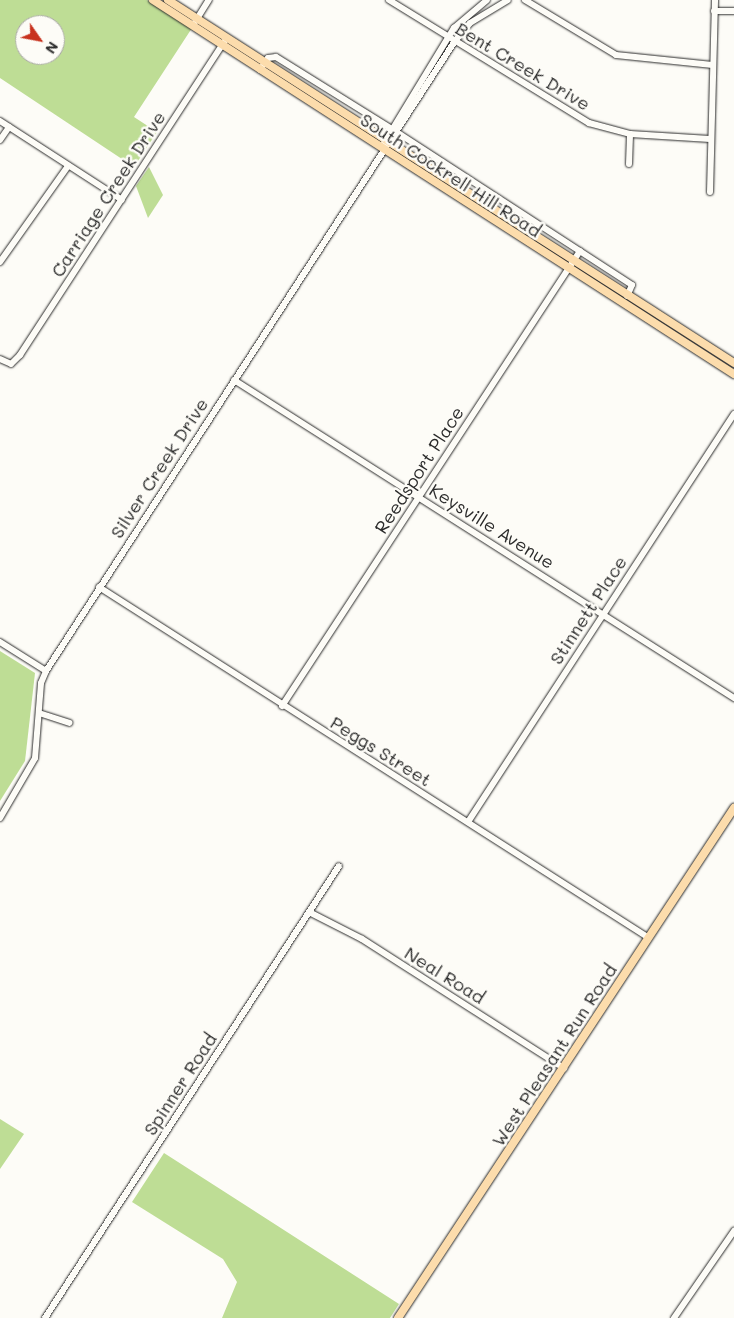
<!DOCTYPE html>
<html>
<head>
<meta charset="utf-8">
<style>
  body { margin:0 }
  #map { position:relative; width:734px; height:1318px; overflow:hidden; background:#fdfcf7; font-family:Mali,sans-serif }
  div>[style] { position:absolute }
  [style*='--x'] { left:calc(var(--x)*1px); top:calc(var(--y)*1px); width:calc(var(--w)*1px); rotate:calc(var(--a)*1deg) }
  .green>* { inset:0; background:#bedd95 }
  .roads { filter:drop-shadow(0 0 1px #2b2b2b) drop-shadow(0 0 1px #2b2b2b) }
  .minor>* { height:6px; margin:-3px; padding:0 3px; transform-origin:3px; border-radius:3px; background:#fdfcf7 }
  .major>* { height:8px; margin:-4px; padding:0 4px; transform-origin:4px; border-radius:4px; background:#fcdcac }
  span { translate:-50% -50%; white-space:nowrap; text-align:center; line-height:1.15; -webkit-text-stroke:5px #fdfcf7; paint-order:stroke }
  .street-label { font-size:18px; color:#2b2b2b }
  .north { position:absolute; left:15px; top:15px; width:50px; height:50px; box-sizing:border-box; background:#fdfcf7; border:1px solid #a9a8a5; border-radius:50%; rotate:123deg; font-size:14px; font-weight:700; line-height:20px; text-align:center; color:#2b2b2b }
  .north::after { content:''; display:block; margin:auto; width:18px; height:22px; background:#c8321e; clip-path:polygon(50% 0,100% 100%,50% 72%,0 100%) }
</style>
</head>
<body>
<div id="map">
  <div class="green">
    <div style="clip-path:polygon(evenodd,0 0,147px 0,192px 28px,134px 117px,157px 132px,134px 167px,0 78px,0 0,25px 25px,55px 25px,55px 55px,25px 55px,25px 25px)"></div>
    <div style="clip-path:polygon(149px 167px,163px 195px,148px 218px,136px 186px)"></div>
    <div style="clip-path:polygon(0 651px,35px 673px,25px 761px,0 801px)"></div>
    <div style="clip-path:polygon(0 1119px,24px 1134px,0 1169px)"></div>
    <div style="clip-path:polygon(164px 1153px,399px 1304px,390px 1318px,222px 1318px,237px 1282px,223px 1259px,132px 1202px)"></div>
  </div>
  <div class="roads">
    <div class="minor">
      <div style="--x:389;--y:0;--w:235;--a:31.6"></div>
      <div style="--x:589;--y:123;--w:42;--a:15"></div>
      <div style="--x:630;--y:134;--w:80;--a:3.6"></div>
      <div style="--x:525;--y:0;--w:106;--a:31.1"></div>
      <div style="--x:616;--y:55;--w:97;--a:5.9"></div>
      <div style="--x:714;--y:11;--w:20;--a:0"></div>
      <div style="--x:195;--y:22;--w:26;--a:-58"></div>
      <div style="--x:260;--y:70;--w:14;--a:-56"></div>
      <div style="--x:268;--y:58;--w:8;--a:-7"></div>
      <div style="--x:276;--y:57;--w:134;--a:31.9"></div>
      <div style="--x:0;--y:121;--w:145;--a:32.9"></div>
      <div style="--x:398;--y:133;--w:279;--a:33"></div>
      <div style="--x:632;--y:285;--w:12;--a:114"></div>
      <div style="--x:0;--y:140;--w:16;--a:-55"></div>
      <div style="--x:384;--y:143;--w:135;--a:-58.7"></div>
      <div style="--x:454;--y:28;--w:43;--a:-40.3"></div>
      <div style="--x:629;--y:164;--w:30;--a:-88"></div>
      <div style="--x:710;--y:192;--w:192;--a:-88.5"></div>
      <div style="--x:0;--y:262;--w:118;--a:-54.7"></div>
      <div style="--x:0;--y:359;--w:12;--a:24"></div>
      <div style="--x:11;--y:364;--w:13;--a:-45"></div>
      <div style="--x:20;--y:355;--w:375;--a:-56.9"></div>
      <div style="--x:234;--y:380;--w:593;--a:32.46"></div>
      <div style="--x:99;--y:587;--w:652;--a:32.55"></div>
      <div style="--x:0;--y:642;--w:54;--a:32.2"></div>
      <div style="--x:282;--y:706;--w:544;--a:-56.78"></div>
      <div style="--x:39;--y:713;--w:32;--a:18"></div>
      <div style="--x:0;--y:818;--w:69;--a:-59.7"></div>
      <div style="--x:35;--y:758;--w:75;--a:-85.4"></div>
      <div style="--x:41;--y:683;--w:13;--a:-67"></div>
      <div style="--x:46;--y:671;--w:751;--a:-57.01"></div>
      <div style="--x:455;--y:41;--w:23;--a:-50"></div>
      <div style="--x:470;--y:23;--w:44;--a:-31.2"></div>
      <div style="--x:468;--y:822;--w:487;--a:-56.9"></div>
      <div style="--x:309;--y:912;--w:59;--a:27"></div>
      <div style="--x:362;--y:939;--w:240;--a:32.6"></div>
      <div style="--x:45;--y:1318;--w:539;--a:-56.96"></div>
      <div style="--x:674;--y:1318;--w:106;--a:-55.4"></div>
    </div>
    <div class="major">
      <div style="--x:153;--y:0;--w:691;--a:32.77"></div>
      <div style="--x:168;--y:0;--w:672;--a:32.67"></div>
      <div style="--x:398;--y:1318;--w:611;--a:-56.62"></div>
    </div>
  </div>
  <div class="street-label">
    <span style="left:523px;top:66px;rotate:31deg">Bent Creek Drive</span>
    <span style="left:451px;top:175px;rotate:33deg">South Cockrell Hill Road</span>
    <span style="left:108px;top:194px;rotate:-57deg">Carriage Creek Drive</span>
    <span style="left:159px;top:468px;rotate:-57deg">Silver Creek Drive</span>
    <span style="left:419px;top:470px;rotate:-57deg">Reedsport Place</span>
    <span style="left:492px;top:526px;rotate:32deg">Keysville Avenue</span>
    <span style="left:588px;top:610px;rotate:-57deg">Stinnett Place</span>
    <span style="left:381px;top:751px;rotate:32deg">Peggs Street</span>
    <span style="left:445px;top:975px;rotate:32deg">Neal Road</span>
    <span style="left:554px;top:1055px;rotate:-57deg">West Pleasant Run Road</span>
    <span style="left:180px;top:1084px;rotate:-57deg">Spinner Road</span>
  </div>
  <div class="north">N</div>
</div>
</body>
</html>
